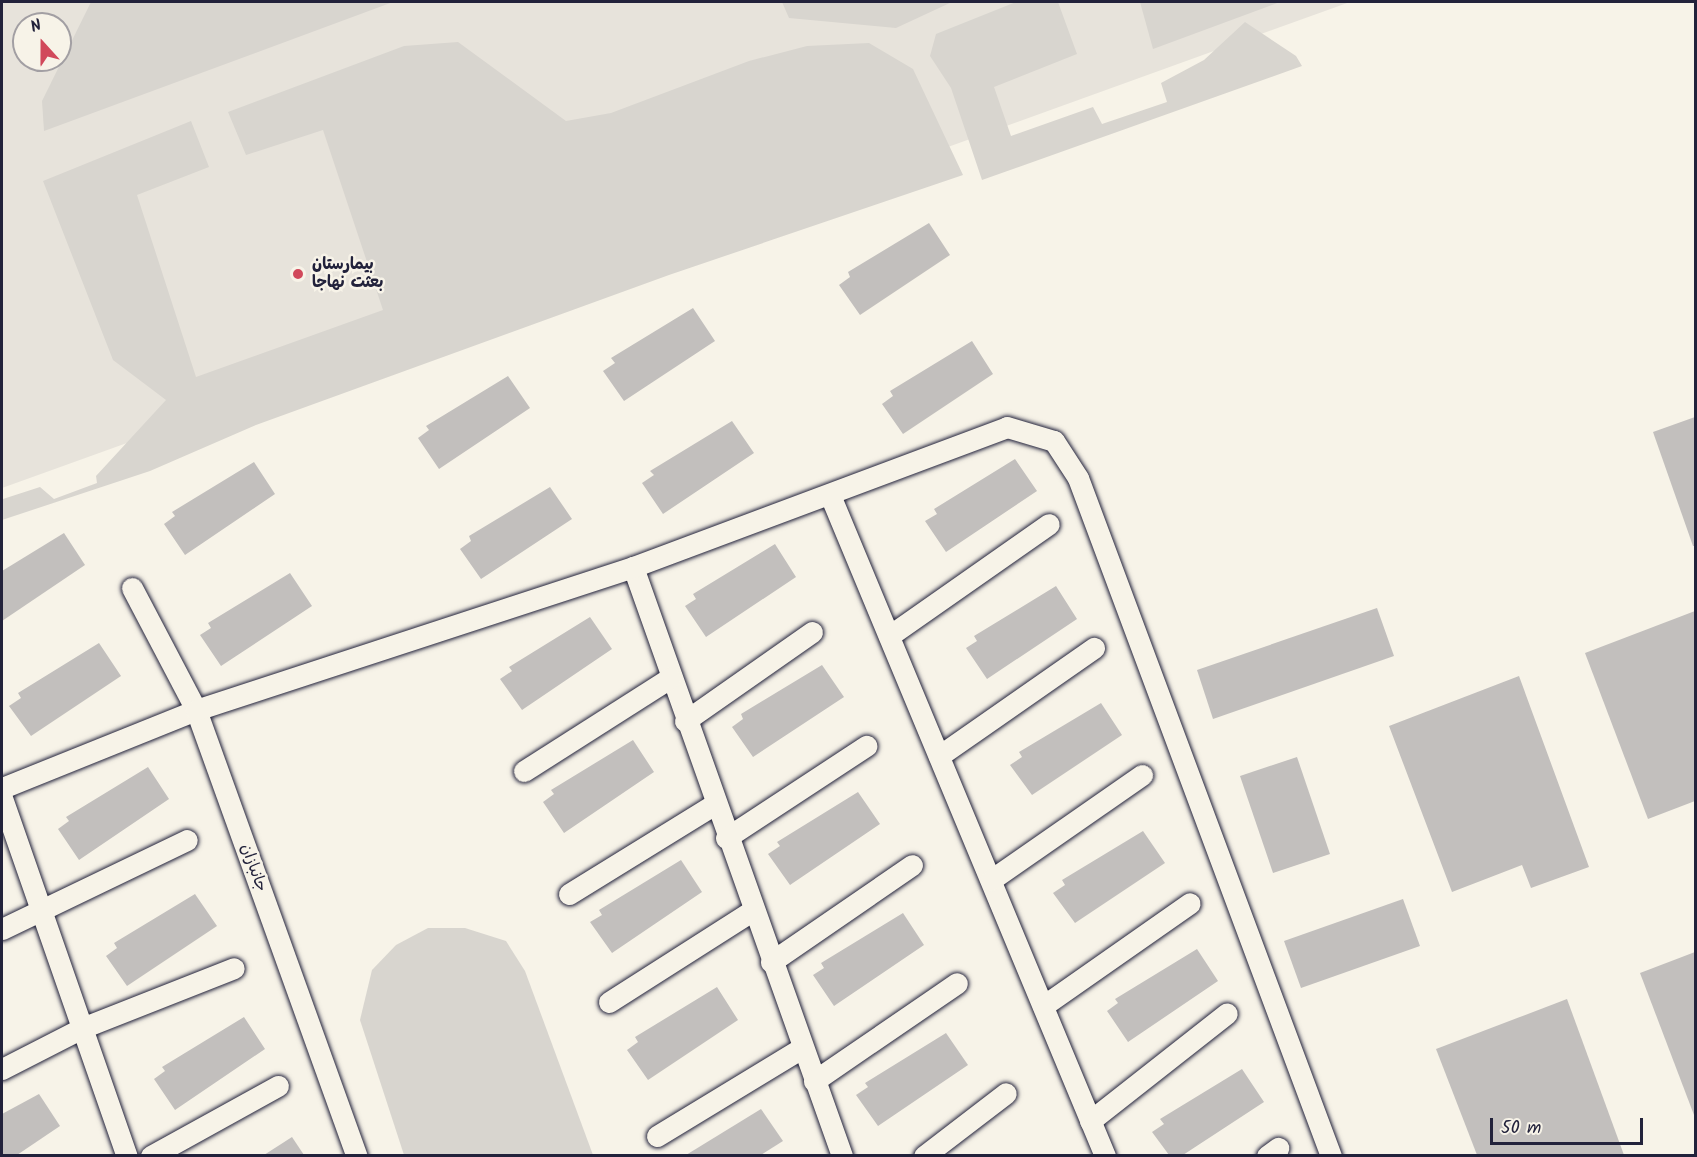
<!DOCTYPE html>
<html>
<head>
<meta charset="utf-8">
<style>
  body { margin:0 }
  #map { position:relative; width:1697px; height:1157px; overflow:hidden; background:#f7f3e8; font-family:Kalam,"Playpen Sans Arabic",sans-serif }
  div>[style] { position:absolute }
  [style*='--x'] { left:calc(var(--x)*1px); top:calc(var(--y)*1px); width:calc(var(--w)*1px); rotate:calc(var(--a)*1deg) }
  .built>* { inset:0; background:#e7e3db }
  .green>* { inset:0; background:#d8d5cf }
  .building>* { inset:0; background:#c2bfbd }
  .roads { filter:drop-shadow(0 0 2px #22223b) drop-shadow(0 0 2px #22223b) }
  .minor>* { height:21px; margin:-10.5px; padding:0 10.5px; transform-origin:10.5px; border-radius:10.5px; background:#f7f3e8 }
  .dots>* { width:16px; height:16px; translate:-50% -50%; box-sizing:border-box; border:3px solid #f7f3e8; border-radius:50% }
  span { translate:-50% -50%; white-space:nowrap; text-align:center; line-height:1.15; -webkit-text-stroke:5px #f7f3e8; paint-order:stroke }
  .poi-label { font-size:16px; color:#22223b; font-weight:700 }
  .left { translate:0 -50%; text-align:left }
  .street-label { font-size:16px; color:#22223b }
  .frame { position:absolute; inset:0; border:3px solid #22223b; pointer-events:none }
  .north { position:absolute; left:12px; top:12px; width:60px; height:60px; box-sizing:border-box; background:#f7f3e8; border:2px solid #a29fa3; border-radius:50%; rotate:339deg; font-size:16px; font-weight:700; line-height:24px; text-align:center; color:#22223b }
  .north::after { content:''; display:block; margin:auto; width:21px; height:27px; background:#d1495b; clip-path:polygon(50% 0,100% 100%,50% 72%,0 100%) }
  .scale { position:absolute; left:1490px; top:1118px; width:153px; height:27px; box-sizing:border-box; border:3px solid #22223b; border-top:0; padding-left:8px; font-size:18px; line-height:21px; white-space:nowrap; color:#22223b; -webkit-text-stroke:4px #f7f3e8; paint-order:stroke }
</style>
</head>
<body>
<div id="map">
  <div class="built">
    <div style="clip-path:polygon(evenodd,2px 2px,1350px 2px,2px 488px,2px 2px,24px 24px,60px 24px,60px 60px,24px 60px,24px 24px)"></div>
  </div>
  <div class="green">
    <div style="clip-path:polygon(91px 2px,393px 2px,44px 131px,42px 101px)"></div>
    <div style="clip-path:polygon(782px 2px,952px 2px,896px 28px,789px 18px)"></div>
    <div style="clip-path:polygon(1016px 2px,1058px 2px,1077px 54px,994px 87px,1011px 136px,1093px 107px,1102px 124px,1167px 102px,1161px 83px,1204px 60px,1245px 22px,1296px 56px,1302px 66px,982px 180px,951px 88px,930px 56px,936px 34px)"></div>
    <div style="clip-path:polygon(1140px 2px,1280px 2px,1153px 49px)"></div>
    <div style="clip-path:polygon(458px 42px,566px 121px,611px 113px,749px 61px,807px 46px,869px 43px,913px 69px,963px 175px,669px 275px,256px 425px,150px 471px,2px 520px,3px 499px,40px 487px,54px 499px,97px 483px,96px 476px,166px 400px,113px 360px,43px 181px,191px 121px,209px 167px,137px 195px,196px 377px,383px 310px,323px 130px,246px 155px,228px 112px,404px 46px)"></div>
    <div style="clip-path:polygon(428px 928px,465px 928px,506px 941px,525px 971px,593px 1155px,404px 1155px,360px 1020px,372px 970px,396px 945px)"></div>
  </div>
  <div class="building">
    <div style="clip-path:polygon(929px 223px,950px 255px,860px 315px,839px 285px,850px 277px,848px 272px)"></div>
    <div style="clip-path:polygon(693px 308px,715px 341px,624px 401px,603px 371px,615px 363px,611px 358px)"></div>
    <div style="clip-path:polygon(972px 341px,993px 374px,903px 434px,882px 404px,893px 396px,890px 391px)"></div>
    <div style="clip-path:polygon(508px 376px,530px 408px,439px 469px,418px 438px,429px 430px,426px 426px)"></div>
    <div style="clip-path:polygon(1695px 417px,1695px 546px,1693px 546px,1653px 432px)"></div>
    <div style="clip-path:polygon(732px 421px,754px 453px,663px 514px,642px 483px,654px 475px,650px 471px)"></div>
    <div style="clip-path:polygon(1015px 459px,1037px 491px,946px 552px,925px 521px,937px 514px,934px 509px)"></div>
    <div style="clip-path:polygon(254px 462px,275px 494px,185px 555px,164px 524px,175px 516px,172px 512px)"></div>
    <div style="clip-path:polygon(550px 487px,572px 519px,481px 579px,460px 549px,471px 541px,469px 536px)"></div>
    <div style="clip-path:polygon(64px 533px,85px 565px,2px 621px,2px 571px)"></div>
    <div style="clip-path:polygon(775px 544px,796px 577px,706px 637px,685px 606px,696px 599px,693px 594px)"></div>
    <div style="clip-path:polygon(290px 573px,312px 606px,221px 666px,200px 635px,211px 628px,208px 623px)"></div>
    <div style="clip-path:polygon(1056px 586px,1077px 619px,987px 679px,966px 648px,977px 641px,974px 636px)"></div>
    <div style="clip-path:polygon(1377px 608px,1394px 656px,1213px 719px,1197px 670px)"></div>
    <div style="clip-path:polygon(1695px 611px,1695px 801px,1648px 819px,1585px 653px)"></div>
    <div style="clip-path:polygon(590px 617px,612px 649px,522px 710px,500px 679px,512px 671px,509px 667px)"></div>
    <div style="clip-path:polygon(99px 643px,121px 676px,31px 736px,9px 706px,21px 698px,18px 693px)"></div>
    <div style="clip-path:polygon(822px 665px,844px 697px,753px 757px,732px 727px,743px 719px,741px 714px)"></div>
    <div style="clip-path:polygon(1519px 676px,1589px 867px,1531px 888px,1522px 865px,1452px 892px,1389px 726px)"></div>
    <div style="clip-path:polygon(1101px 703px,1122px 735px,1032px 795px,1010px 765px,1022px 757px,1019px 752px)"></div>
    <div style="clip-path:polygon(633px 740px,654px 772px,564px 833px,543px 802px,554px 794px,551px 790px)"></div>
    <div style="clip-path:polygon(1297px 757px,1330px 854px,1273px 873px,1240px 776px)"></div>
    <div style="clip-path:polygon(148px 767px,169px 799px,79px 860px,58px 829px,69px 821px,66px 817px)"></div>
    <div style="clip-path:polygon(858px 792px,880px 824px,790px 885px,768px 854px,780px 846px,777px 842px)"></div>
    <div style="clip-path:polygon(1143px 831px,1165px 863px,1075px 923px,1053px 893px,1065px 885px,1062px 880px)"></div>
    <div style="clip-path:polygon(681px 860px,702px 892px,612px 953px,590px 922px,602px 915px,599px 910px)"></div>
    <div style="clip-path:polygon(195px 894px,217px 926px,127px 986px,106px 956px,117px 948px,114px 943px)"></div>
    <div style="clip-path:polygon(1403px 899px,1420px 946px,1301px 988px,1284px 941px)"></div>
    <div style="clip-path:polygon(903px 913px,924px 945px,834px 1006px,813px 975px,824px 968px,821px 963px)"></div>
    <div style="clip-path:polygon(1197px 949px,1218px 981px,1128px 1042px,1107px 1011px,1118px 1003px,1115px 999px)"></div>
    <div style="clip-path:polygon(1695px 952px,1695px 1115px,1694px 1115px,1640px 973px)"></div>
    <div style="clip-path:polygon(717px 987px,738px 1020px,648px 1080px,627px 1050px,638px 1042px,635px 1037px)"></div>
    <div style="clip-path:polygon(1567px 999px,1624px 1155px,1477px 1155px,1436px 1049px)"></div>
    <div style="clip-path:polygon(244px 1017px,265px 1049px,175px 1110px,154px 1079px,165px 1071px,162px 1067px)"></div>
    <div style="clip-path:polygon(946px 1033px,968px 1065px,878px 1126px,856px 1095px,868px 1087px,865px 1083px)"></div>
    <div style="clip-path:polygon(1242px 1069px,1264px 1102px,1183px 1155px,1169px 1155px,1152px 1132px,1164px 1124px,1160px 1119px)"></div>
    <div style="clip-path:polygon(39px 1094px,60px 1126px,17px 1155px,2px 1155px,2px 1114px)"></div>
    <div style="clip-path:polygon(761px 1109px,783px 1141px,761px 1155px,686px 1155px)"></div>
    <div style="clip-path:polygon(292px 1137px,304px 1155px,264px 1155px)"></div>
  </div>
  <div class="roads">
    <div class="minor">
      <div style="--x:830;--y:495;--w:716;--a:67.41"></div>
      <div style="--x:633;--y:567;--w:625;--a:70.46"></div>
      <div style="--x:132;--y:588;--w:138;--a:62.3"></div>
      <div style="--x:196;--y:710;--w:474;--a:70.2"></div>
      <div style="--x:889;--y:636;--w:195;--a:-35"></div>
      <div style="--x:685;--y:721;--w:155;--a:-35"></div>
      <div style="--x:939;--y:756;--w:189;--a:-34.9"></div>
      <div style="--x:524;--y:771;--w:173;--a:-32.5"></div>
      <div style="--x:2;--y:788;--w:209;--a:-21.9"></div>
      <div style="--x:196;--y:710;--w:460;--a:-18.1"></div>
      <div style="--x:633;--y:567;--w:399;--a:-20.5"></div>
      <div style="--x:1007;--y:427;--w:49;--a:16.6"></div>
      <div style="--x:1054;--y:441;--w:44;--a:57"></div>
      <div style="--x:1078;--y:478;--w:724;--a:69.54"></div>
      <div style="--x:2;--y:798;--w:379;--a:70.8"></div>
      <div style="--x:726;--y:838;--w:168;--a:-33.3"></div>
      <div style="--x:991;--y:880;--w:184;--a:-34.8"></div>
      <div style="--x:569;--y:894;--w:169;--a:-31.7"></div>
      <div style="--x:2;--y:929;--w:205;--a:-25.7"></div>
      <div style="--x:771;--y:962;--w:171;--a:-34.5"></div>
      <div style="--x:609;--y:1002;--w:169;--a:-32.5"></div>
      <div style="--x:1043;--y:1006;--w:179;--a:-35"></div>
      <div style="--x:2;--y:1069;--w:90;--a:-27.1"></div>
      <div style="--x:82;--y:1028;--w:163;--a:-21.5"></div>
      <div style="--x:814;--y:1081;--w:173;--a:-34.4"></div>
      <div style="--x:1090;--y:1121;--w:174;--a:-38.2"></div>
      <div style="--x:657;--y:1136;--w:170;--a:-31.3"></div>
      <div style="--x:151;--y:1156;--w:145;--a:-28.9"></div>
      <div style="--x:924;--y:1156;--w:103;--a:-37.5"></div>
      <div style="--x:1267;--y:1156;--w:14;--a:-36"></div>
    </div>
  </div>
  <div class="dots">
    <div style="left:298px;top:274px;background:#d1495b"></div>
  </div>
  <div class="poi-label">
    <span class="left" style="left:312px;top:274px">بیمارستان<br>بعثت نهاجا</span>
  </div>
  <div class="street-label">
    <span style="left:253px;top:868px;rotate:70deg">جانبازان</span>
  </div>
  <div class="frame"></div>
  <div class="north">N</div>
  <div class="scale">50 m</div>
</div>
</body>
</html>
